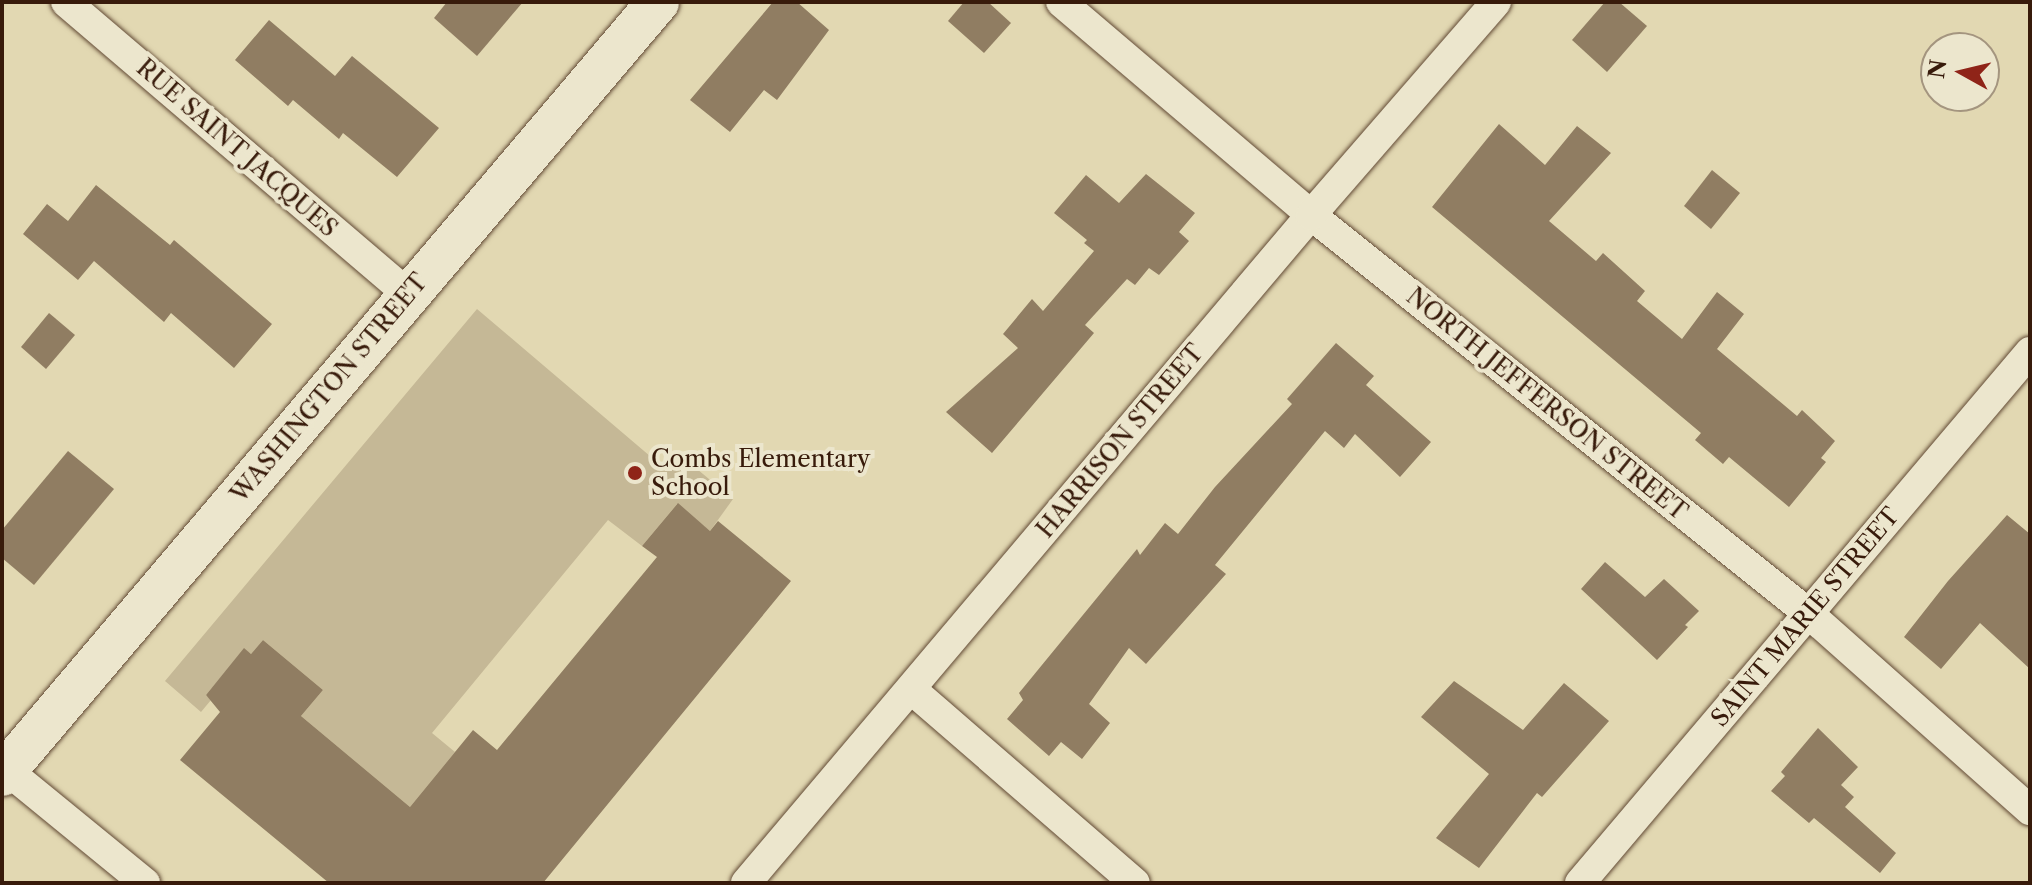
<!DOCTYPE html>
<html>
<head>
<meta charset="utf-8">
<style>
  body { margin:0 }
  #map { position:relative; width:2032px; height:885px; overflow:hidden; background:#e2d8b2; font-family:"Libre Caslon Text",serif }
  div>[style] { position:absolute }
  [style*='--x'] { left:calc(var(--x)*1px); top:calc(var(--y)*1px); width:calc(var(--w)*1px); rotate:calc(var(--a)*1deg) }
  .green>* { inset:0; background:#c5b896 }
  .building>* { inset:0; background:#907d62 }
  .roads { filter:drop-shadow(0 0 2px #624a35) drop-shadow(0 0 2px #624a35) }
  .minor>* { height:30px; margin:-15px; padding:0 15px; transform-origin:15px; border-radius:15px; background:#ece6cd }
  .secondary>* { height:42px; margin:-21px; padding:0 21px; transform-origin:21px; border-radius:21px; background:#ece6cd }
  .dots>* { width:22px; height:22px; translate:-50% -50%; box-sizing:border-box; border:4px solid #ece6cd; border-radius:50% }
  span { translate:-50% -50%; white-space:nowrap; text-align:center; line-height:1.15; -webkit-text-stroke:8px #ece6cd; paint-order:stroke }
  .street-label { font-size:24px; color:#381b0b }
  .poi-label { font-size:24px; color:#381b0b }
  .left { translate:0 -50%; text-align:left }
  .frame { position:absolute; inset:0; border:4px solid #381b0b; pointer-events:none }
  .north { position:absolute; left:1920px; top:32px; width:80px; height:80px; box-sizing:border-box; background:#ece6cd; border:2px solid #a4957f; border-radius:50%; rotate:278deg; font-size:22px; font-weight:700; line-height:32px; text-align:center; color:#381b0b }
  .north::after { content:''; display:block; margin:auto; width:28px; height:36px; background:#8f2418; clip-path:polygon(50% 0,100% 100%,50% 72%,0 100%) }
</style>
</head>
<body>
<div id="map">
  <div class="green">
    <div style="clip-path:polygon(477px 309px,664px 468px,691px 464px,733px 499px,710px 531px,677px 504px,642px 546px,608px 520px,432px 733px,455px 752px,410px 807px,301px 716px,323px 690px,263px 640px,251px 654px,244px 649px,206px 695px,211px 700px,201px 712px,165px 681px)"></div>
  </div>
  <div class="building">
    <div style="clip-path:polygon(447px 2px,523px 2px,477px 56px,434px 18px)"></div>
    <div style="clip-path:polygon(773px 2px,797px 2px,829px 30px,777px 100px,764px 90px,730px 132px,690px 100px)"></div>
    <div style="clip-path:polygon(964px 2px,988px 2px,1011px 23px,984px 53px,948px 21px)"></div>
    <div style="clip-path:polygon(1605px 2px,1619px 2px,1647px 26px,1607px 72px,1572px 40px)"></div>
    <div style="clip-path:polygon(269px 20px,335px 76px,352px 56px,439px 128px,397px 177px,343px 133px,339px 139px,293px 100px,288px 106px,235px 60px)"></div>
    <div style="clip-path:polygon(1499px 124px,1545px 165px,1577px 126px,1611px 153px,1549px 221px,1596px 261px,1603px 253px,1645px 291px,1637px 301px,1682px 339px,1717px 292px,1744px 314px,1717px 349px,1797px 416px,1802px 410px,1835px 441px,1821px 458px,1826px 462px,1789px 507px,1729px 457px,1723px 464px,1695px 440px,1701px 433px,1432px 207px)"></div>
    <div style="clip-path:polygon(1712px 170px,1740px 193px,1711px 229px,1684px 206px)"></div>
    <div style="clip-path:polygon(1146px 174px,1195px 213px,1179px 232px,1189px 241px,1159px 275px,1149px 268px,1135px 285px,1127px 279px,1085px 325px,1094px 333px,992px 453px,946px 412px,1018px 348px,1003px 334px,1032px 299px,1043px 311px,1094px 251px,1084px 243px,1087px 240px,1054px 213px,1086px 175px,1119px 203px)"></div>
    <div style="clip-path:polygon(96px 185px,170px 245px,174px 240px,272px 324px,234px 368px,171px 313px,164px 322px,94px 261px,78px 280px,23px 234px,47px 204px,68px 221px)"></div>
    <div style="clip-path:polygon(49px 313px,75px 335px,46px 369px,21px 347px)"></div>
    <div style="clip-path:polygon(1336px 343px,1374px 376px,1366px 385px,1431px 442px,1400px 477px,1355px 434px,1344px 448px,1325px 431px,1215px 565px,1226px 574px,1146px 664px,1129px 648px,1089px 704px,1110px 723px,1082px 759px,1061px 742px,1049px 756px,1007px 719px,1023px 700px,1019px 693px,1137px 549px,1140px 555px,1165px 523px,1178px 534px,1215px 487px,1292px 404px,1287px 399px)"></div>
    <div style="clip-path:polygon(68px 451px,114px 489px,34px 585px,2px 558px,2px 530px)"></div>
    <div style="clip-path:polygon(678px 503px,710px 531px,718px 521px,791px 581px,543px 883px,329px 883px,180px 760px,220px 712px,206px 695px,244px 648px,251px 654px,263px 640px,323px 690px,301px 716px,410px 807px,473px 730px,497px 750px,657px 557px,642px 546px)"></div>
    <div style="clip-path:polygon(2007px 515px,2030px 534px,2030px 669px,1980px 623px,1941px 669px,1904px 637px,1948px 581px)"></div>
    <div style="clip-path:polygon(1605px 562px,1645px 597px,1664px 579px,1699px 611px,1685px 625px,1688px 627px,1657px 660px,1581px 589px)"></div>
    <div style="clip-path:polygon(1454px 681px,1523px 730px,1564px 683px,1609px 721px,1542px 797px,1537px 793px,1479px 868px,1436px 838px,1489px 774px,1421px 717px)"></div>
    <div style="clip-path:polygon(1818px 728px,1858px 767px,1841px 785px,1854px 797px,1845px 807px,1896px 853px,1880px 873px,1814px 818px,1809px 823px,1771px 791px,1785px 776px,1781px 772px)"></div>
  </div>
  <div class="roads">
    <div class="minor">
      <div style="--x:66;--y:2;--w:450;--a:40.5"></div>
      <div style="--x:1061;--y:2;--w:328;--a:40.4"></div>
      <div style="--x:1311;--y:215;--w:637;--a:38.69"></div>
      <div style="--x:1808;--y:613;--w:297;--a:41.6"></div>
      <div style="--x:911;--y:689;--w:296;--a:40.9"></div>
      <div style="--x:2;--y:766;--w:185;--a:39.3"></div>
      <div style="--x:746;--y:883;--w:875;--a:-49.78"></div>
      <div style="--x:1311;--y:215;--w:282;--a:-49"></div>
      <div style="--x:1580;--y:883;--w:696;--a:-49.72"></div>
    </div>
    <div class="secondary">
      <div style="--x:2;--y:775;--w:1014;--a:-49.68"></div>
    </div>
  </div>
  <div class="dots">
    <div style="left:635px;top:473px;background:#8f2418"></div>
  </div>
  <div class="street-label">
    <span style="left:237px;top:148px;rotate:41deg">RUE SAINT JACQUES</span>
    <span style="left:329px;top:388px;rotate:-50deg">WASHINGTON STREET</span>
    <span style="left:1547px;top:404px;rotate:39deg">NORTH JEFFERSON STREET</span>
    <span style="left:1120px;top:441px;rotate:-50deg">HARRISON STREET</span>
    <span style="left:1805px;top:617px;rotate:-50deg">SAINT MARIE STREET</span>
  </div>
  <div class="poi-label">
    <span class="left" style="left:651px;top:473px">Combs Elementary<br>School</span>
  </div>
  <div class="frame"></div>
  <div class="north">N</div>
</div>
</body>
</html>
